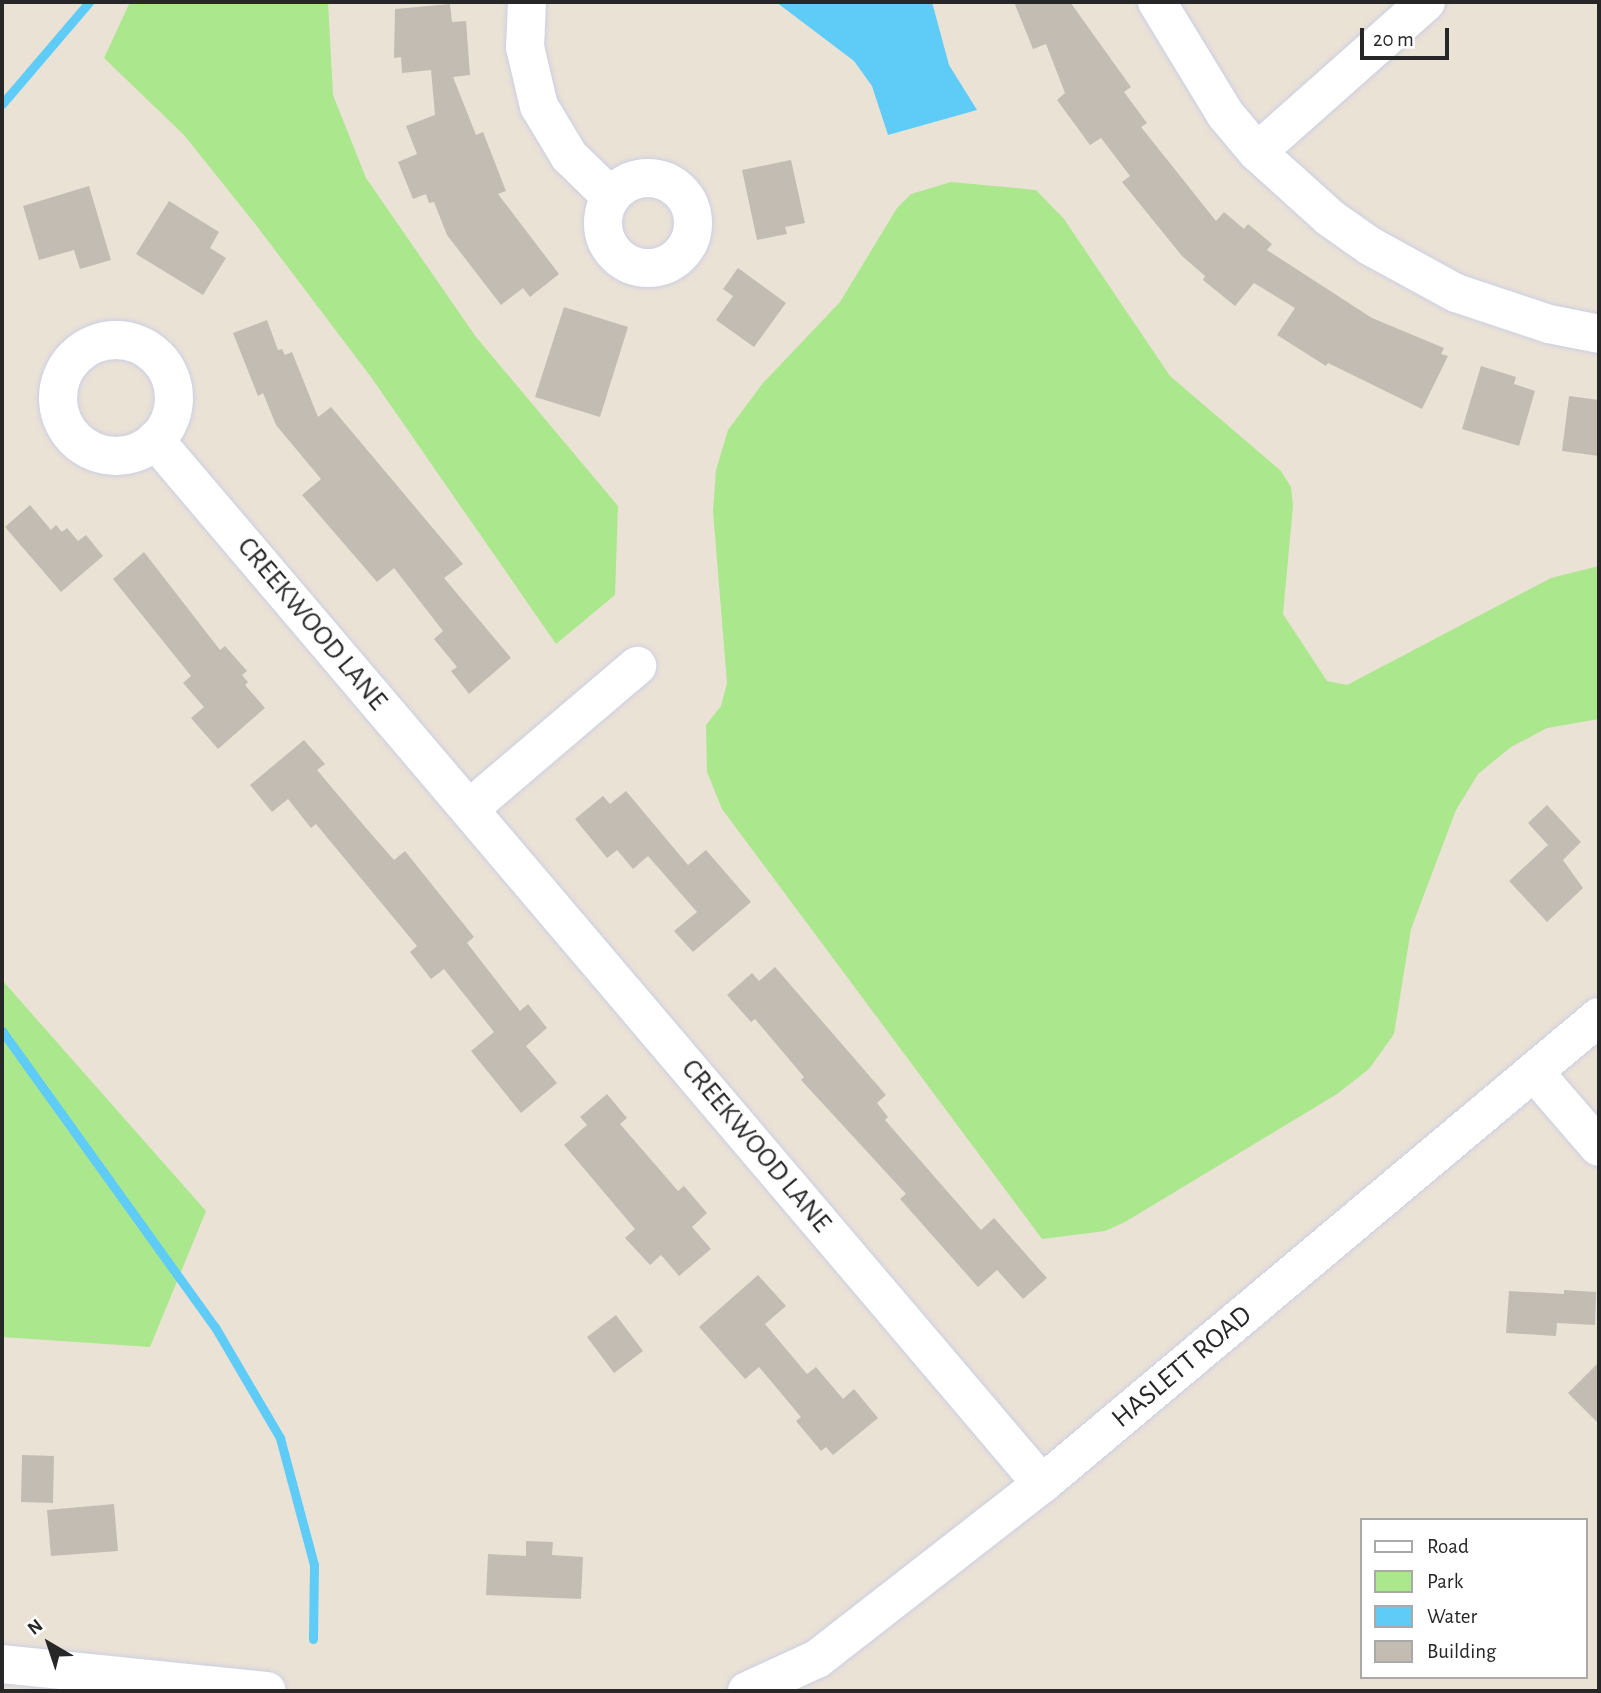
<!DOCTYPE html>
<html>
<head>
<meta charset="utf-8">
<style>
  body { margin:0 }
  #map { position:relative; width:1601px; height:1693px; overflow:hidden; background:#ebe2d6; font-family:"Alegreya Sans",sans-serif }
  div>[style] { position:absolute }
  [style*='--x'] { left:calc(var(--x)*1px); top:calc(var(--y)*1px); width:calc(var(--w)*1px); rotate:calc(var(--a)*1deg) }
  .green>* { inset:0; background:#aae78d }
  .water>* { inset:0; background:#5fcbf7 }
  .stream>* { height:9px; margin:-4.5px; padding:0 4.5px; transform-origin:4.5px; border-radius:4.5px; background:#5fcbf7 }
  .building>* { inset:0; background:#c2bcb3 }
  .roads { filter:drop-shadow(0 0 2px #cbcfe2) drop-shadow(0 0 2px #cbcfe2) }
  .minor>* { height:38px; margin:-19px; padding:0 19px; transform-origin:19px; border-radius:19px; background:#fff }
  .minor>.ring { margin:-19px; padding:0; box-sizing:content-box; background:none; border:38px solid #fff; border-radius:50% }
  span { translate:-50% -50%; white-space:nowrap; text-align:center; line-height:1.15; -webkit-text-stroke:6px #fff; paint-order:stroke }
  .street-label { font-size:28px; color:#272727 }
  .frame { position:absolute; inset:0; border:4px solid #272727; pointer-events:none }
  .legend { position:absolute; left:1360px; top:1518px; width:228px; height:161px; box-sizing:border-box; background:#fff; border:2px solid #a9a9a9; margin:0; padding:9px 12px; list-style:none; font-size:21px; color:#272727 }
  .legend li { display:flex; align-items:center; gap:14px; height:35px }
  .legend b { width:35px; border:2px solid #a9a9a9 }
  .north { position:absolute; left:14px; top:1609px; width:70px; height:70px; -webkit-text-stroke:5px #fff; paint-order:stroke; rotate:321deg; font-size:19px; font-weight:700; line-height:28px; text-align:center; color:#272727 }
  .north::after { content:''; display:block; margin:auto; width:24px; height:32px; background:#272727; clip-path:polygon(50% 0,100% 100%,50% 72%,0 100%) }
  .scale { position:absolute; left:1360px; top:28px; width:89px; height:32px; box-sizing:border-box; border:4px solid #272727; border-top:0; padding-left:9px; font-size:21px; line-height:24px; white-space:nowrap; color:#272727; -webkit-text-stroke:5px #fff; paint-order:stroke }
</style>
</head>
<body>
<div id="map">
  <div class="green">
    <div style="clip-path:polygon(130px 2px,328px 2px,333px 95px,366px 178px,476px 337px,618px 506px,615px 595px,556px 644px,371px 377px,256px 225px,184px 135px,104px 58px)"></div>
    <div style="clip-path:polygon(951px 182px,1036px 190px,1064px 219px,1170px 376px,1281px 471px,1291px 487px,1293px 506px,1283px 614px,1327px 681px,1347px 685px,1551px 578px,1599px 566px,1599px 719px,1547px 728px,1511px 747px,1478px 774px,1456px 810px,1411px 929px,1394px 1034px,1369px 1069px,1337px 1094px,1125px 1222px,1105px 1231px,1042px 1239px,722px 809px,707px 772px,706px 725px,721px 706px,727px 683px,713px 511px,716px 470px,728px 430px,763px 383px,840px 302px,897px 208px,911px 194px)"></div>
    <div style="clip-path:polygon(2px 980px,206px 1211px,150px 1347px,2px 1337px)"></div>
  </div>
  <div class="water">
    <div style="clip-path:polygon(776px 2px,932px 2px,949px 65px,977px 110px,888px 135px,872px 86px,854px 61px)"></div>
  </div>
  <div class="stream">
    <div style="--x:2;--y:104;--w:134;--a:-49.5"></div>
    <div style="--x:2;--y:1031;--w:365;--a:54.3"></div>
    <div style="--x:215;--y:1327;--w:129;--a:59.6"></div>
    <div style="--x:280;--y:1438;--w:131;--a:75"></div>
    <div style="--x:314;--y:1565;--w:74;--a:90.8"></div>
  </div>
  <div class="building">
    <div style="clip-path:polygon(1014px 2px,1070px 2px,1131px 87px,1124px 92px,1147px 123px,1141px 127px,1216px 221px,1224px 212px,1244px 229px,1248px 224px,1272px 244px,1267px 250px,1372px 318px,1444px 348px,1441px 354px,1448px 356px,1422px 409px,1328px 363px,1326px 366px,1277px 335px,1295px 308px,1254px 283px,1235px 306px,1203px 280px,1205px 276px,1182px 256px,1122px 182px,1130px 176px,1101px 138px,1090px 145px,1057px 100px,1065px 93px,1046px 44px,1033px 49px)"></div>
    <div style="clip-path:polygon(450px 4px,452px 22px,466px 21px,470px 75px,453px 77px,476px 135px,483px 132px,506px 191px,498px 194px,559px 274px,530px 297px,523px 288px,501px 305px,447px 235px,434px 202px,429px 203px,426px 194px,413px 199px,398px 162px,417px 154px,406px 126px,435px 115px,431px 70px,402px 73px,401px 57px,394px 58px,395px 9px)"></div>
    <div style="clip-path:polygon(791px 160px,805px 223px,785px 227px,787px 234px,757px 240px,742px 170px)"></div>
    <div style="clip-path:polygon(89px 186px,111px 260px,80px 269px,74px 250px,39px 260px,23px 206px)"></div>
    <div style="clip-path:polygon(169px 201px,219px 232px,210px 248px,226px 258px,203px 295px,136px 254px)"></div>
    <div style="clip-path:polygon(738px 268px,786px 303px,754px 347px,716px 320px,733px 296px,723px 289px)"></div>
    <div style="clip-path:polygon(564px 307px,628px 327px,600px 417px,535px 397px)"></div>
    <div style="clip-path:polygon(267px 320px,278px 350px,282px 349px,285px 355px,292px 352px,318px 417px,331px 407px,463px 564px,444px 578px,511px 658px,469px 694px,451px 671px,457px 667px,434px 639px,443px 631px,394px 568px,377px 582px,302px 495px,321px 479px,276px 425px,263px 393px,258px 396px,233px 333px)"></div>
    <div style="clip-path:polygon(1481px 366px,1516px 377px,1514px 384px,1535px 391px,1519px 446px,1462px 429px)"></div>
    <div style="clip-path:polygon(1569px 396px,1599px 400px,1599px 456px,1562px 451px)"></div>
    <div style="clip-path:polygon(30px 505px,51px 530px,56px 525px,62px 532px,67px 528px,78px 541px,86px 535px,103px 556px,61px 592px,5px 527px)"></div>
    <div style="clip-path:polygon(144px 552px,220px 650px,225px 646px,247px 671px,242px 675px,248px 682px,245px 685px,265px 708px,218px 749px,191px 718px,204px 707px,183px 683px,191px 676px,113px 579px)"></div>
    <div style="clip-path:polygon(304px 740px,325px 764px,317px 770px,366px 828px,394px 860px,405px 851px,474px 937px,467px 943px,520px 1011px,528px 1004px,547px 1028px,526px 1046px,557px 1083px,521px 1113px,471px 1051px,494px 1032px,444px 969px,431px 979px,410px 952px,417px 946px,316px 824px,311px 828px,288px 799px,272px 812px,250px 785px)"></div>
    <div style="clip-path:polygon(626px 791px,688px 865px,706px 850px,751px 902px,693px 952px,674px 931px,697px 912px,648px 856px,633px 869px,617px 850px,607px 858px,575px 819px,603px 796px,610px 804px)"></div>
    <div style="clip-path:polygon(1547px 805px,1581px 842px,1563px 860px,1583px 888px,1547px 922px,1509px 881px,1548px 845px,1528px 823px)"></div>
    <div style="clip-path:polygon(775px 967px,886px 1095px,877px 1103px,888px 1117px,885px 1120px,981px 1230px,994px 1218px,1047px 1278px,1023px 1299px,997px 1270px,978px 1287px,900px 1199px,906px 1194px,801px 1080px,804px 1077px,755px 1019px,751px 1022px,727px 995px,752px 973px,759px 981px)"></div>
    <div style="clip-path:polygon(607px 1094px,627px 1118px,620px 1124px,678px 1191px,684px 1186px,707px 1213px,692px 1227px,711px 1249px,679px 1276px,661px 1255px,650px 1265px,625px 1238px,635px 1229px,564px 1145px,587px 1125px,580px 1117px)"></div>
    <div style="clip-path:polygon(758px 1275px,786px 1306px,765px 1324px,807px 1374px,816px 1367px,843px 1399px,854px 1389px,878px 1418px,833px 1455px,826px 1447px,821px 1451px,796px 1421px,801px 1417px,759px 1367px,745px 1379px,699px 1327px)"></div>
    <div style="clip-path:polygon(1564px 1290px,1596px 1292px,1595px 1325px,1557px 1323px,1556px 1336px,1506px 1333px,1509px 1291px,1564px 1294px)"></div>
    <div style="clip-path:polygon(616px 1315px,643px 1351px,614px 1373px,587px 1337px)"></div>
    <div style="clip-path:polygon(1599px 1362px,1599px 1424px,1568px 1393px)"></div>
    <div style="clip-path:polygon(22px 1455px,54px 1456px,53px 1503px,21px 1502px)"></div>
    <div style="clip-path:polygon(114px 1504px,118px 1551px,51px 1556px,47px 1510px)"></div>
    <div style="clip-path:polygon(526px 1541px,553px 1542px,552px 1555px,583px 1557px,581px 1599px,486px 1595px,488px 1554px,526px 1556px)"></div>
  </div>
  <div class="roads">
    <div class="minor">
      <div style="--x:527;--y:2;--w:45;--a:92.5"></div>
      <div style="--x:525;--y:47;--w:61;--a:76.7"></div>
      <div style="--x:539;--y:106;--w:58;--a:59"></div>
      <div style="--x:569;--y:156;--w:59;--a:44.3"></div>
      <div style="--x:1157;--y:2;--w:131;--a:58.7"></div>
      <div style="--x:1225;--y:114;--w:50;--a:49.9"></div>
      <div style="--x:1257;--y:152;--w:98;--a:42.1"></div>
      <div style="--x:1330;--y:218;--w:49;--a:35"></div>
      <div style="--x:1370;--y:246;--w:98;--a:28.7"></div>
      <div style="--x:1456;--y:293;--w:98;--a:18.4"></div>
      <div style="--x:1549;--y:324;--w:51;--a:11.3"></div>
      <div style="--x:1257;--y:152;--w:226;--a:-41.6"></div>
      <div class="ring" style="left:603px;top:178px;width:52px;height:52px"></div>
      <div class="ring" style="left:58px;top:340px;width:78px;height:78px"></div>
      <div style="--x:155;--y:440;--w:1370;--a:49.65"></div>
      <div style="--x:469;--y:809;--w:221;--a:-40.4"></div>
      <div style="--x:1534;--y:1072;--w:99;--a:49.1"></div>
      <div style="--x:2;--y:1664;--w:266;--a:5.8"></div>
      <div style="--x:747;--y:1691;--w:77;--a:-24.6"></div>
      <div style="--x:817;--y:1659;--w:285;--a:-37.9"></div>
      <div style="--x:1042;--y:1484;--w:727;--a:-39.98"></div>
    </div>
  </div>
  <div class="street-label">
    <span style="left:312px;top:624px;rotate:50deg">CREEKWOOD LANE</span>
    <span style="left:756px;top:1146px;rotate:50deg">CREEKWOOD LANE</span>
    <span style="left:1182px;top:1367px;rotate:-40deg">HASLETT ROAD</span>
  </div>
  <div class="frame"></div>
  <ul class="legend">
  <li><b style="height:9px;background:#fff"></b>Road</li>
  <li><b style="height:19px;background:#aae78d"></b>Park</li>
  <li><b style="height:19px;background:#5fcbf7"></b>Water</li>
  <li><b style="height:19px;background:#c2bcb3"></b>Building</li>
  </ul>
  <div class="north">N</div>
  <div class="scale">20 m</div>
</div>
</body>
</html>
